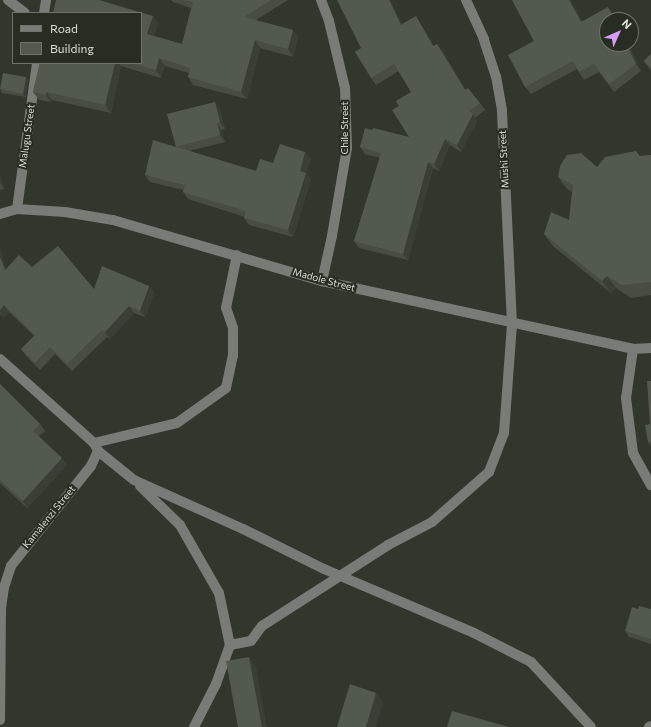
<!DOCTYPE html>
<html>
<head>
<meta charset="utf-8">
<style>
  body { margin:0 }
  #map { position:relative; width:651px; height:727px; overflow:hidden; background:#31372d; font-family:Commissioner,sans-serif }
  div>[style] { position:absolute }
  [style*='--x'] { left:calc(var(--x)*1px); top:calc(var(--y)*1px); width:calc(var(--w)*1px); rotate:calc(var(--a)*1deg) }
  .minor>* { height:10px; margin:-5px; padding:0 5px; transform-origin:5px; border-radius:5px; background:#787b76 }
  .wall>* { inset:0; background:#474d43 }
  .shaded-wall>* { inset:0; background:#393e37 }
  .building>* { inset:0; background:#52594e }
  span { translate:-50% -50%; white-space:nowrap; text-align:center; line-height:1.15; -webkit-text-stroke:4px #272d23; paint-order:stroke }
  .street-label { font-size:10px; color:#daded8 }
  .legend { position:absolute; left:12px; top:12px; width:130px; height:52px; box-sizing:border-box; background:#272d23; border:1px solid #6f746b; margin:0; padding:5px 7px; list-style:none; font-size:12px; color:#daded8 }
  .legend li { display:flex; align-items:center; gap:8px; height:20px }
  .legend b { width:20px; border:1px solid #6f746b }
  .north { position:absolute; left:599px; top:12px; width:40px; height:40px; box-sizing:border-box; background:#272d23; border:1px solid #6f746b; border-radius:50%; rotate:45deg; font-size:11px; font-weight:700; line-height:16px; text-align:center; color:#daded8 }
  .north::after { content:''; display:block; margin:auto; width:14px; height:18px; background:#d89bf8; clip-path:polygon(50% 0,100% 100%,50% 72%,0 100%) }
</style>
</head>
<body>
<div id="map">
  <div class="minor">
    <div style="--x:8;--y:0;--w:21;--a:37"></div>
    <div style="--x:321;--y:0;--w:22;--a:69"></div>
    <div style="--x:329;--y:21;--w:69;--a:76.6"></div>
    <div style="--x:345;--y:88;--w:60;--a:88.1"></div>
    <div style="--x:347;--y:148;--w:89;--a:99.7"></div>
    <div style="--x:332;--y:236;--w:46;--a:102.5"></div>
    <div style="--x:44;--y:13;--w:13;--a:-81"></div>
    <div style="--x:17;--y:209;--w:147;--a:-82.2"></div>
    <div style="--x:0;--y:214;--w:18;--a:-16"></div>
    <div style="--x:17;--y:209;--w:48;--a:3.6"></div>
    <div style="--x:65;--y:212;--w:49;--a:9.5"></div>
    <div style="--x:113;--y:220;--w:218;--a:16.3"></div>
    <div style="--x:322;--y:281;--w:318;--a:12.3"></div>
    <div style="--x:633;--y:349;--w:18;--a:-3"></div>
    <div style="--x:633;--y:349;--w:49;--a:98.1"></div>
    <div style="--x:626;--y:398;--w:55;--a:82.7"></div>
    <div style="--x:633;--y:453;--w:37;--a:61"></div>
    <div style="--x:0;--y:359;--w:126;--a:41.8"></div>
    <div style="--x:94;--y:443;--w:9;--a:63"></div>
    <div style="--x:98;--y:451;--w:17;--a:115"></div>
    <div style="--x:91;--y:466;--w:128;--a:128.7"></div>
    <div style="--x:11;--y:566;--w:22;--a:108"></div>
    <div style="--x:4;--y:587;--w:21;--a:98"></div>
    <div style="--x:1;--y:608;--w:112;--a:90.5"></div>
    <div style="--x:94;--y:443;--w:85;--a:-13.5"></div>
    <div style="--x:177;--y:423;--w:60;--a:-35.5"></div>
    <div style="--x:226;--y:388;--w:33;--a:-78"></div>
    <div style="--x:233;--y:356;--w:28;--a:-90"></div>
    <div style="--x:233;--y:328;--w:21;--a:-109"></div>
    <div style="--x:226;--y:308;--w:54;--a:-78.3"></div>
    <div style="--x:98;--y:451;--w:46;--a:38.9"></div>
    <div style="--x:134;--y:480;--w:120;--a:24.2"></div>
    <div style="--x:243;--y:529;--w:90;--a:26.3"></div>
    <div style="--x:324;--y:569;--w:163;--a:23.1"></div>
    <div style="--x:474;--y:633;--w:64;--a:27"></div>
    <div style="--x:531;--y:662;--w:88;--a:47.3"></div>
    <div style="--x:140;--y:486;--w:56;--a:44.3"></div>
    <div style="--x:180;--y:525;--w:78;--a:60.2"></div>
    <div style="--x:219;--y:593;--w:53;--a:78.1"></div>
    <div style="--x:230;--y:645;--w:41;--a:109.7"></div>
    <div style="--x:216;--y:684;--w:48;--a:117.1"></div>
    <div style="--x:230;--y:645;--w:21;--a:-11"></div>
    <div style="--x:251;--y:641;--w:19;--a:-54"></div>
    <div style="--x:262;--y:626;--w:150;--a:-32.7"></div>
    <div style="--x:388;--y:545;--w:50;--a:-27.6"></div>
    <div style="--x:432;--y:522;--w:76;--a:-41.3"></div>
    <div style="--x:489;--y:472;--w:42;--a:-69"></div>
    <div style="--x:504;--y:433;--w:109;--a:-85.8"></div>
    <div style="--x:512;--y:324;--w:214;--a:-92.7"></div>
    <div style="--x:502;--y:110;--w:34;--a:-100"></div>
    <div style="--x:496;--y:77;--w:40;--a:-108"></div>
    <div style="--x:484;--y:39;--w:43;--a:-114.8"></div>
    <div style="--x:649;--y:727;--w:2;--a:-27"></div>
  </div>
  <div class="wall">
    <div style="clip-path:polygon(171px 0,288px 0,256px 20px,293px 30px,298px 37px,293px 57px,260px 48px,247px 99px,193px 85px,188px 77px,189px 73px,165px 66px,161px 78px,121px 66px,111px 113px,52px 100px,51px 102px,39px 100px,33px 92px,40px 63px,141px 63px,153px 16px,158px 23px,154px 36px,182px 44px,191px 8px,173px 2px)"></div>
    <div style="clip-path:polygon(337px 0,390px 0,402px 24px,416px 16px,420px 23px,434px 46px,442px 50px,466px 90px,480px 103px,485px 110px,475px 118px,477px 121px,461px 152px,450px 145px,439px 171px,433px 168px,408px 260px,359px 248px,354px 241px,380px 158px,365px 154px,360px 147px,372px 130px,409px 137px,399px 106px,411px 92px,399px 71px,376px 85px,371px 78px,361px 48px)"></div>
    <div style="clip-path:polygon(512px 0,570px 0,582px 21px,614px 14px,607px 44px,628px 44px,641px 71px,614px 92px,599px 72px,584px 80px,577px 69px,531px 94px,525px 87px,534px 41px)"></div>
    <div style="clip-path:polygon(651px 54px,651px 71px,644px 61px)"></div>
    <div style="clip-path:polygon(26px 77px,28px 81px,26px 97px,2px 93px,0 90px)"></div>
    <div style="clip-path:polygon(215px 102px,219px 108px,225px 129px,221px 130px,225px 142px,189px 151px,256px 171px,273px 163px,305px 152px,311px 159px,306px 173px,311px 180px,293px 237px,249px 225px,244px 218px,245px 217px,188px 199px,183px 192px,183px 190px,150px 182px,145px 175px,176px 147px)"></div>
    <div style="clip-path:polygon(651px 155px,651px 295px,631px 298px,616px 288px,611px 293px,553px 246px,544px 234px,569px 220px,572px 192px,567px 189px,558px 177px,640px 156px)"></div>
    <div style="clip-path:polygon(0 174px,4px 189px,0 190px)"></div>
    <div style="clip-path:polygon(0 250px,6px 269px,32px 267px,94px 289px,149px 286px,154px 293px,145px 317px,134px 313px,110px 339px,107px 337px,72px 371px,55px 354px,40px 370px,26px 356px,21px 349px,34px 336px,9px 312px,4px 318px,0 314px)"></div>
    <div style="clip-path:polygon(651px 381px,651px 446px,648px 442px,650px 424px)"></div>
    <div style="clip-path:polygon(0 384px,40px 424px,45px 431px,39px 436px,67px 465px,27px 508px,0 483px)"></div>
    <div style="clip-path:polygon(638px 609px,651px 609px,651px 644px,629px 637px,625px 631px)"></div>
  </div>
  <div class="shaded-wall">
    <div style="clip-path:polygon(389px 0,390px 0,406px 31px,401px 25px)"></div>
    <div style="clip-path:polygon(569px 0,570px 0,586px 29px,581px 22px)"></div>
    <div style="clip-path:polygon(608px 7px,614px 14px,616px 20px,615px 20px)"></div>
    <div style="clip-path:polygon(153px 16px,158px 23px,153px 41px,147px 34px)"></div>
    <div style="clip-path:polygon(416px 16px,420px 23px,438px 53px,433px 46px)"></div>
    <div style="clip-path:polygon(293px 30px,298px 37px,293px 57px,288px 49px)"></div>
    <div style="clip-path:polygon(255px 40px,260px 48px,247px 99px,241px 92px)"></div>
    <div style="clip-path:polygon(437px 44px,442px 50px,470px 97px,465px 90px)"></div>
    <div style="clip-path:polygon(626px 44px,628px 44px,641px 71px,636px 64px)"></div>
    <div style="clip-path:polygon(159px 58px,165px 66px,161px 78px,156px 70px)"></div>
    <div style="clip-path:polygon(115px 63px,119px 63px,121px 66px,111px 113px,105px 105px)"></div>
    <div style="clip-path:polygon(26px 77px,28px 81px,26px 97px,23px 94px)"></div>
    <div style="clip-path:polygon(46px 92px,52px 100px,51px 102px,46px 95px)"></div>
    <div style="clip-path:polygon(215px 102px,219px 108px,225px 129px,220px 122px)"></div>
    <div style="clip-path:polygon(473px 114px,477px 121px,461px 152px,457px 145px)"></div>
    <div style="clip-path:polygon(217px 123px,221px 130px,225px 142px,220px 135px)"></div>
    <div style="clip-path:polygon(445px 139px,450px 145px,439px 171px,434px 164px)"></div>
    <div style="clip-path:polygon(305px 152px,311px 159px,306px 173px,311px 180px,293px 237px,288px 230px,300px 171px)"></div>
    <div style="clip-path:polygon(428px 162px,433px 168px,408px 260px,403px 254px)"></div>
    <div style="clip-path:polygon(0 174px,4px 189px,0 183px)"></div>
    <div style="clip-path:polygon(0 250px,9px 277px,5px 270px,0 257px)"></div>
    <div style="clip-path:polygon(607px 276px,616px 288px,611px 293px,602px 281px)"></div>
    <div style="clip-path:polygon(149px 286px,154px 293px,145px 317px,140px 311px)"></div>
    <div style="clip-path:polygon(4px 305px,9px 312px,4px 318px,0 312px,0 310px)"></div>
    <div style="clip-path:polygon(129px 306px,134px 313px,110px 339px,105px 332px)"></div>
    <div style="clip-path:polygon(62px 458px,67px 465px,27px 508px,23px 501px)"></div>
    <div style="clip-path:polygon(249px 657px,256px 667px,267px 727px,262px 727px)"></div>
    <div style="clip-path:polygon(376px 693px,383px 702px,376px 727px,366px 727px)"></div>
  </div>
  <div class="building">
    <div style="clip-path:polygon(56px 0,99px 0,153px 16px,147px 34px,182px 44px,193px 2px,185px 0,271px 0,244px 17px,293px 30px,288px 49px,255px 40px,241px 92px,188px 77px,190px 68px,159px 58px,156px 70px,132px 63px,141px 63px,141px 13px,53px 13px)"></div>
    <div style="clip-path:polygon(337px 0,389px 0,401px 25px,416px 16px,433px 46px,437px 44px,465px 90px,468px 88px,480px 103px,469px 111px,473px 114px,457px 145px,445px 139px,434px 164px,428px 162px,403px 254px,354px 241px,381px 153px,360px 147px,365px 128px,372px 130px,373px 128px,409px 137px,392px 110px,399px 106px,396px 101px,411px 92px,394px 64px,371px 78px,355px 52px,361px 48px)"></div>
    <div style="clip-path:polygon(512px 0,569px 0,581px 22px,608px 7px,615px 20px,607px 20px,607px 44px,626px 44px,636px 64px,609px 84px,594px 64px,579px 72px,573px 61px,525px 87px,508px 55px,534px 41px)"></div>
    <div style="clip-path:polygon(651px 54px,651px 68px,644px 61px)"></div>
    <div style="clip-path:polygon(40px 63px,115px 63px,105px 105px,46px 92px,46px 95px,33px 92px)"></div>
    <div style="clip-path:polygon(3px 73px,26px 77px,23px 94px,0 89px)"></div>
    <div style="clip-path:polygon(215px 102px,220px 122px,217px 123px,220px 135px,176px 147px,167px 114px)"></div>
    <div style="clip-path:polygon(153px 140px,256px 171px,260px 159px,273px 163px,280px 144px,305px 152px,300px 171px,306px 173px,288px 230px,244px 218px,246px 211px,183px 192px,185px 185px,145px 175px)"></div>
    <div style="clip-path:polygon(636px 151px,640px 156px,651px 155px,651px 282px,622px 285px,607px 276px,602px 281px,544px 234px,551px 212px,569px 220px,573px 185px,558px 177px,560px 166px,567px 155px,581px 153px,597px 167px,605px 157px)"></div>
    <div style="clip-path:polygon(58px 246px,94px 289px,102px 266px,149px 286px,140px 311px,129px 306px,105px 332px,102px 330px,67px 364px,50px 347px,35px 363px,21px 349px,35px 335px,4px 305px,0 310px,0 257px,5px 270px,19px 255px,32px 267px)"></div>
    <div style="clip-path:polygon(647px 381px,651px 381px,651px 441px,648px 442px,645px 425px,650px 424px)"></div>
    <div style="clip-path:polygon(0 384px,40px 424px,33px 431px,62px 458px,23px 501px,0 480px)"></div>
    <div style="clip-path:polygon(639px 606px,651px 609px,651px 639px,625px 631px,632px 607px,638px 609px)"></div>
    <div style="clip-path:polygon(249px 657px,262px 727px,238px 727px,226px 661px)"></div>
    <div style="clip-path:polygon(350px 684px,376px 693px,366px 727px,337px 727px)"></div>
    <div style="clip-path:polygon(452px 711px,509px 727px,447px 727px)"></div>
  </div>
  <div class="street-label">
    <span style="left:345px;top:128px;rotate:-90deg">Chile Street</span>
    <span style="left:27px;top:136px;rotate:-82deg">Malugu Street</span>
    <span style="left:504px;top:159px;rotate:-93deg">Mushi Street</span>
    <span style="left:324px;top:280px;rotate:15deg">Madole Street</span>
    <span style="left:49px;top:517px;rotate:-51deg">Kamalenzi Street</span>
  </div>
  <ul class="legend">
  <li><b style="height:5px;background:#787b76"></b>Road</li>
  <li><b style="height:11px;background:#52594e"></b>Building</li>
  </ul>
  <div class="north">N</div>
</div>
</body>
</html>
